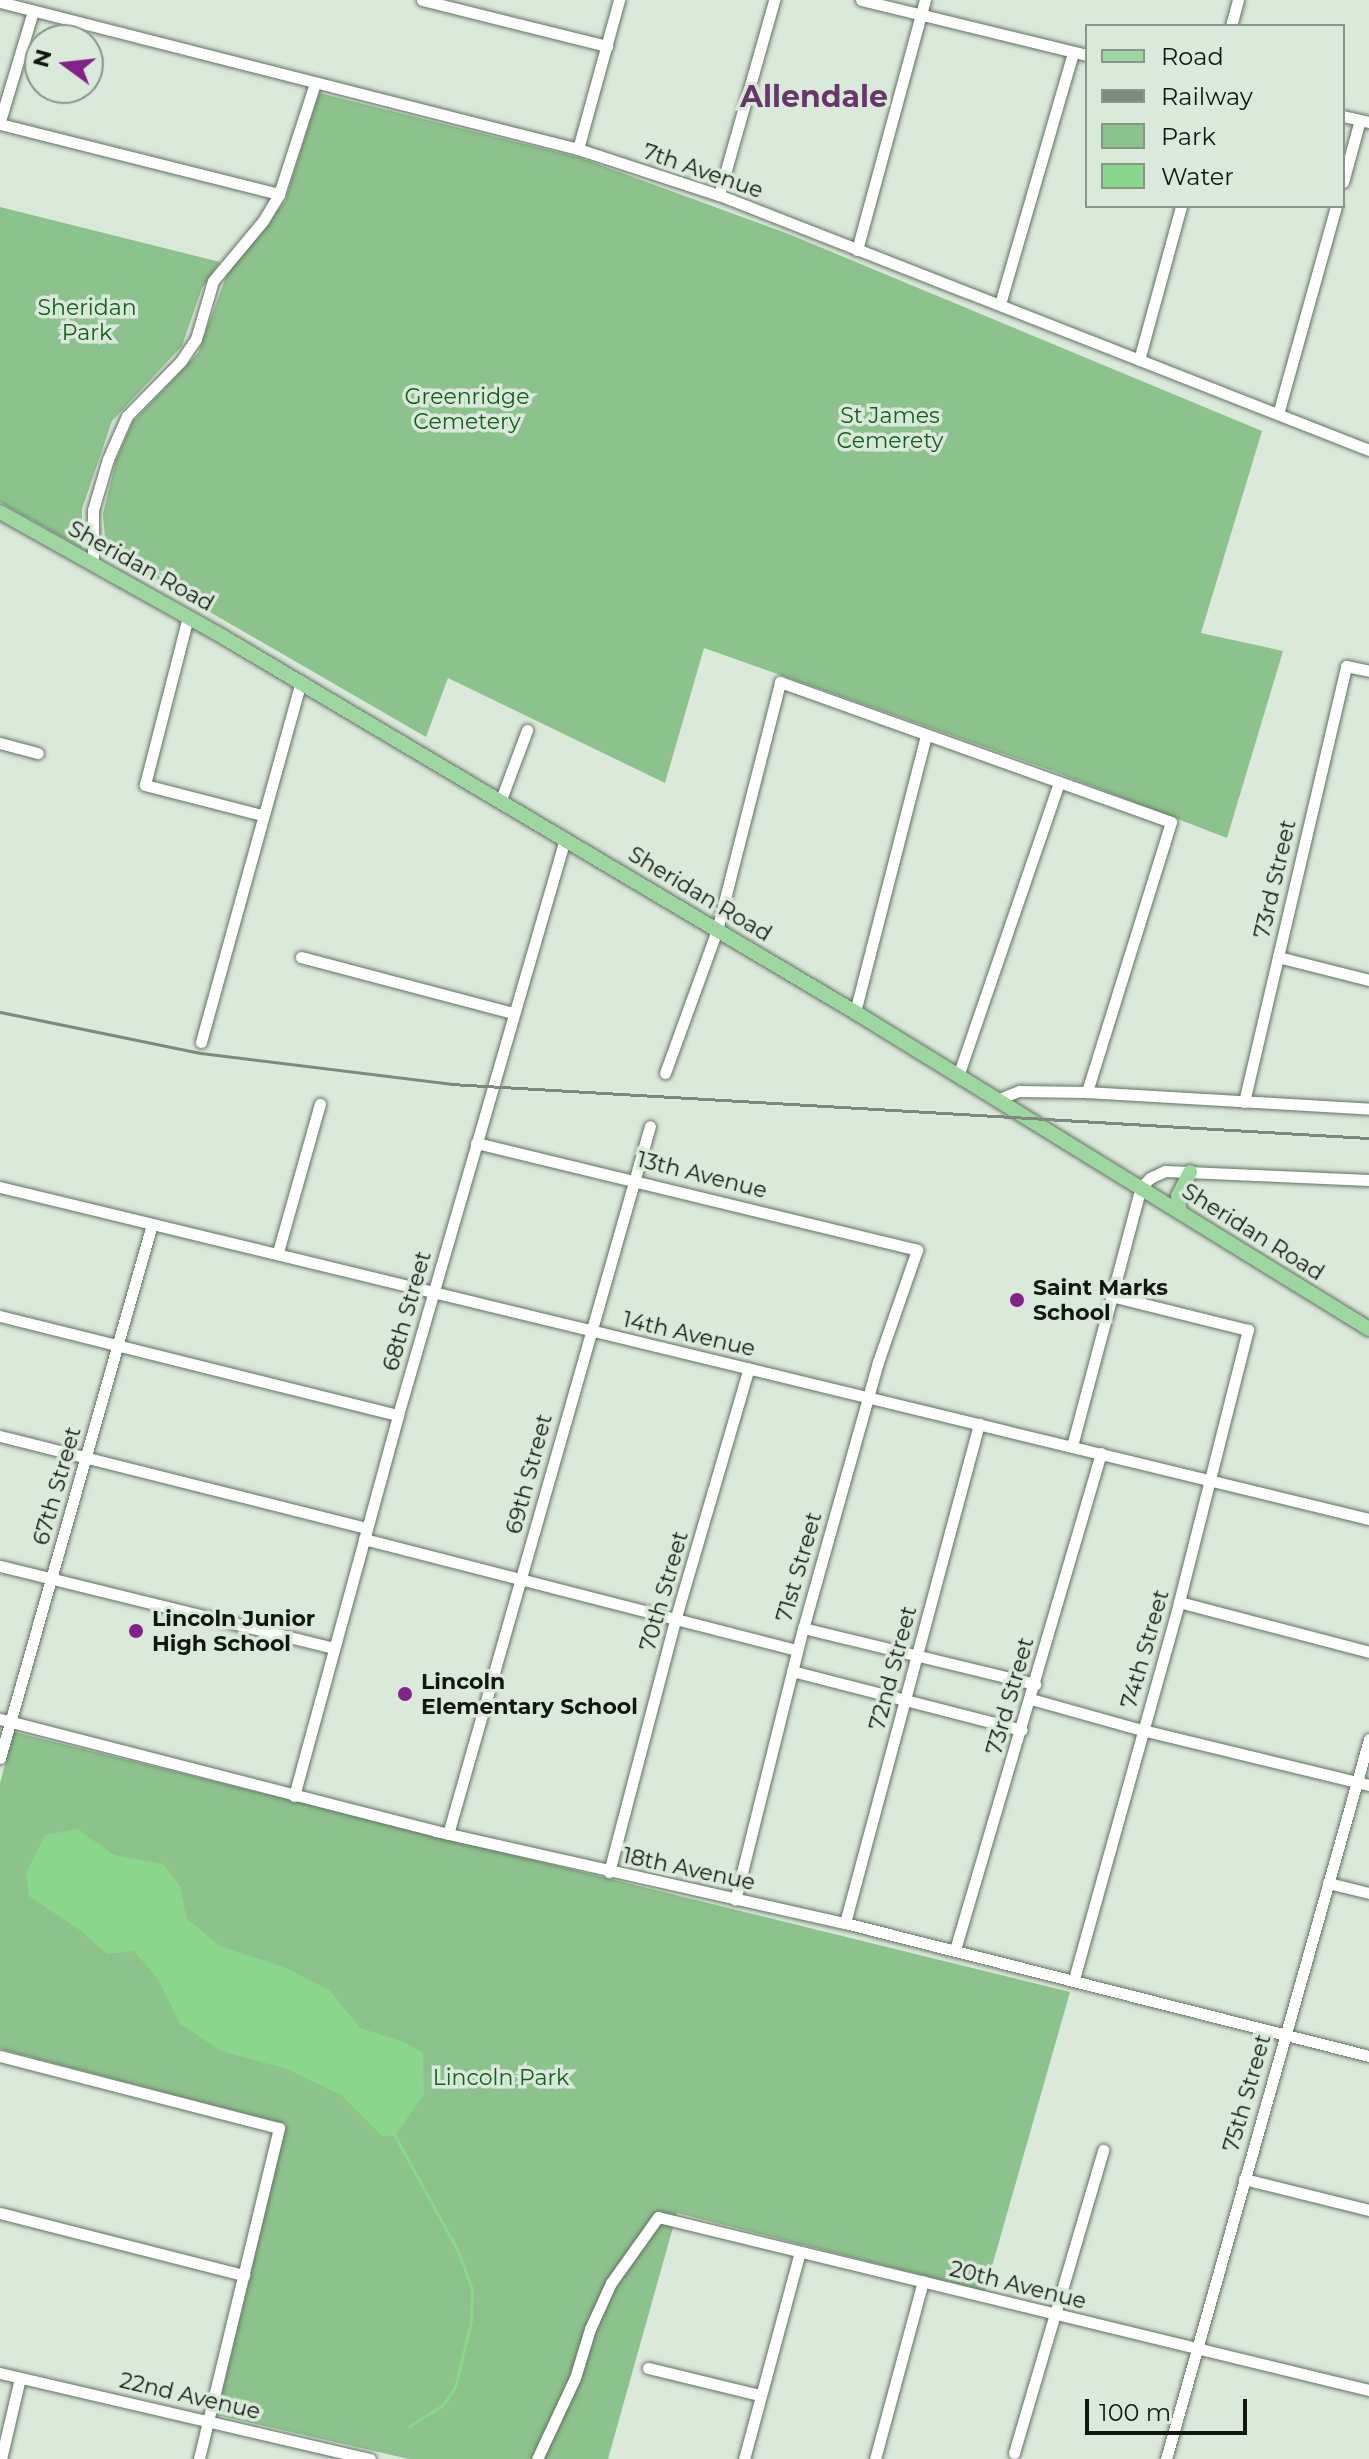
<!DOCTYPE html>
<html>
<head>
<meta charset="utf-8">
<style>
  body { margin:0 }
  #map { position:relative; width:1369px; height:2459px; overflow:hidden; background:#dae9da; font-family:Montserrat,sans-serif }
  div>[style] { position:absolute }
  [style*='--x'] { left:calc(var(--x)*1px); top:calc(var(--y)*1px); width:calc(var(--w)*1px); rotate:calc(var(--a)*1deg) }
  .green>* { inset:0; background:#8cc28c }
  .water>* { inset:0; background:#8ad68c }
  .stream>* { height:3px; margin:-1.5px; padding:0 1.5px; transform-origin:1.5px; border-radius:1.5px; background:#8ad68c }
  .roads { filter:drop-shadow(0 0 2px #647164) drop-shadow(0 0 2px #647164) }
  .minor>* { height:11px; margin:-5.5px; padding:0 5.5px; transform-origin:5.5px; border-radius:5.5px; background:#fff }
  .major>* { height:14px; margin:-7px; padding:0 7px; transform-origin:7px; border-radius:7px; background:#9bd79e }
  .rail>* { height:3px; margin:-1.5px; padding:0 1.5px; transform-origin:1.5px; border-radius:1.5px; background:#7e897e }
  .dots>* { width:22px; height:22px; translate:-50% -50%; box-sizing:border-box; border:4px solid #dae9da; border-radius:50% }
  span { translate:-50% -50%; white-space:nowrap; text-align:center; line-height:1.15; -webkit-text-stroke:7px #dae9da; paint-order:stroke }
  .street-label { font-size:22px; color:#121712 }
  .park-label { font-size:22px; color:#11601c }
  .poi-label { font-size:22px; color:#121712; font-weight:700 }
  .left { translate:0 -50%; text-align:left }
  .district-label { font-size:30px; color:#67376a; font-weight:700 }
  .legend { position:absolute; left:1085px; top:24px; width:260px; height:184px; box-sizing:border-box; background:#dae9da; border:2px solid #8a958a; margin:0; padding:10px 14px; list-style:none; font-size:24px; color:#121712 }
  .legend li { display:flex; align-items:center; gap:16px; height:40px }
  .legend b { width:40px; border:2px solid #8a958a }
  .north { position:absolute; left:24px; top:24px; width:80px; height:80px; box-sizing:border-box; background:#dae9da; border:2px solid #8a958a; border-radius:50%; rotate:285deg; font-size:22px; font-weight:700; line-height:32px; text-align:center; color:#121712 }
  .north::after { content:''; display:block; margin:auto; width:28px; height:36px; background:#84228b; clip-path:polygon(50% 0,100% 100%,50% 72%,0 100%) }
  .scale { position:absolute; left:1085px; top:2399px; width:162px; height:36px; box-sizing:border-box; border:4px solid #121712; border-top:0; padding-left:10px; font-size:24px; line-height:28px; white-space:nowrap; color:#121712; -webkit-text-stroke:6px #dae9da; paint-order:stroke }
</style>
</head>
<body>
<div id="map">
  <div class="green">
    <div style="clip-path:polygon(319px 93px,581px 158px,791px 235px,1262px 431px,1201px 633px,1283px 651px,1227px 838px,1050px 770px,704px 648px,665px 783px,448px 678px,426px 737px,106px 552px,103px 514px,116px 460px,132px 423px,198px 353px,228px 271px,285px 201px)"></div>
    <div style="clip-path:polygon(0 207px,220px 262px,202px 288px,182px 346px,112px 421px,82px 509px,82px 548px,0 502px)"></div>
    <div style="clip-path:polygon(14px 1732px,1070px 1992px,985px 2291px,677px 2213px,608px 2459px,409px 2459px,217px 2415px,286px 2124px,0 2049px,0 1783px)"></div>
  </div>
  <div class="water">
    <div style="clip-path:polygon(78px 1829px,114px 1855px,163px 1864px,180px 1886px,187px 1919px,220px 1946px,286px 1968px,329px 1990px,360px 2028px,404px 2042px,423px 2053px,424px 2094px,395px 2136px,382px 2136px,341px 2095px,287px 2069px,221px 2051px,180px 2024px,158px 1979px,134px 1951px,107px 1954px,80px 1930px,29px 1896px,26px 1873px,45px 1835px)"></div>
  </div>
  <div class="stream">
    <div style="--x:395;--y:2136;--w:131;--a:61.3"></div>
    <div style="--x:458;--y:2251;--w:40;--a:69.8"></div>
    <div style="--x:472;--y:2289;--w:32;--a:92"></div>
    <div style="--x:471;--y:2321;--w:68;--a:103.6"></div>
    <div style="--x:455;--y:2387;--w:22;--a:124"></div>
    <div style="--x:443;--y:2405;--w:40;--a:148"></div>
  </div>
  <div class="roads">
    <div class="minor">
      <div style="--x:422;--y:0;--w:191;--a:14"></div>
      <div style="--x:861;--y:0;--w:233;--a:13.7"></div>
      <div style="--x:0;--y:2;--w:596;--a:14.27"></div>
      <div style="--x:578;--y:149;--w:148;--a:18.1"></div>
      <div style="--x:719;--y:195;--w:698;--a:21.42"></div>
      <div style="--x:1231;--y:26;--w:27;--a:-75"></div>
      <div style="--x:1343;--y:116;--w:27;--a:13"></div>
      <div style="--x:0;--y:121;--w:115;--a:-73.3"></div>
      <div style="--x:0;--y:124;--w:288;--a:14.1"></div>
      <div style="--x:578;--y:149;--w:155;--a:-74.6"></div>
      <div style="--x:1343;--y:182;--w:64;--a:-74.7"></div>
      <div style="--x:719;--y:195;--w:203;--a:-74.2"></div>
      <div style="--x:857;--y:250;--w:259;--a:-74.8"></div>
      <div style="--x:1000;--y:304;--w:262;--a:-73.8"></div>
      <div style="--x:1139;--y:360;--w:160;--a:-74.7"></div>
      <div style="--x:1278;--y:414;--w:216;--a:-74.4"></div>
      <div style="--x:93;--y:564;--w:54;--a:-90"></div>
      <div style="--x:93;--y:510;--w:53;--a:-73.6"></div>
      <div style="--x:108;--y:459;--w:47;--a:-66.2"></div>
      <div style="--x:127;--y:416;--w:77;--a:-45.5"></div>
      <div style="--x:181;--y:361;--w:27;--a:-56"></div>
      <div style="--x:196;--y:339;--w:60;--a:-73.7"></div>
      <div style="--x:213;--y:281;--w:78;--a:-50.2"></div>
      <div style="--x:263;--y:221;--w:31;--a:-59"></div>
      <div style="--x:279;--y:194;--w:117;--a:-72"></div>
      <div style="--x:188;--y:617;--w:173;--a:104.4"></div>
      <div style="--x:145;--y:785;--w:121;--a:14.4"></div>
      <div style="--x:0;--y:743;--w:39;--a:15"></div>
      <div style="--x:500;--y:802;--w:77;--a:-69.4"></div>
      <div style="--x:301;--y:957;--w:219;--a:14.8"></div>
      <div style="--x:1278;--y:957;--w:94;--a:14.2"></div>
      <div style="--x:855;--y:1012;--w:286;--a:-75.6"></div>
      <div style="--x:201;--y:1042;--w:374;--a:-74.5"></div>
      <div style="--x:665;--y:1073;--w:152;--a:-70"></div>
      <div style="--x:717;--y:930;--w:256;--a:-75.7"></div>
      <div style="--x:780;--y:682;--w:415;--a:19.7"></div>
      <div style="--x:1171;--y:822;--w:283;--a:107.3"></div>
      <div style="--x:958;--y:1076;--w:310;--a:-71"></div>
      <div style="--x:999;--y:1099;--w:22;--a:-22"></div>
      <div style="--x:1019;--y:1091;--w:68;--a:0.8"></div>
      <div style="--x:1087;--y:1092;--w:283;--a:3.4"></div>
      <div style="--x:1244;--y:1102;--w:448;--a:-76.8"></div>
      <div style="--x:1346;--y:666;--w:24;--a:12"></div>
      <div style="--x:476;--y:1143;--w:454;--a:13.6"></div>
      <div style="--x:917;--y:1250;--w:119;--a:109.2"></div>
      <div style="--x:878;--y:1362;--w:276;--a:105.7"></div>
      <div style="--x:803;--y:1628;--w:280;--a:104"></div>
      <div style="--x:0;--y:1187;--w:1409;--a:13.63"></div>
      <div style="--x:278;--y:1252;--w:154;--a:-74.2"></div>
      <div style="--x:0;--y:1316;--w:410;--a:14"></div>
      <div style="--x:0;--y:1436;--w:378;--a:14.1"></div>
      <div style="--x:1072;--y:1446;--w:268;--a:-75.1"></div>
      <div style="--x:1141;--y:1187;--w:13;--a:-45"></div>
      <div style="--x:1150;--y:1178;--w:17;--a:-25"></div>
      <div style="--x:1165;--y:1171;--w:204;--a:2.5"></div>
      <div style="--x:364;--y:1539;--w:447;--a:14.4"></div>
      <div style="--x:0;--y:1566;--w:343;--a:13.8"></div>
      <div style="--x:1179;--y:1602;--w:196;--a:14.7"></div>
      <div style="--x:803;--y:1628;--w:239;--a:13.6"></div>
      <div style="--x:792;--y:1671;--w:237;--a:14.4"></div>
      <div style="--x:1031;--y:1699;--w:115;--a:15.6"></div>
      <div style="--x:1142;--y:1730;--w:234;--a:13.6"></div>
      <div style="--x:0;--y:1719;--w:450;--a:14.4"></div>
      <div style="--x:436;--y:1831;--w:419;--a:12.7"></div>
      <div style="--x:845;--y:1923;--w:541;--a:14.24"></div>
      <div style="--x:0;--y:1758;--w:555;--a:-74.11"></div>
      <div style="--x:294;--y:1796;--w:395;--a:-74.7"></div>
      <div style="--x:398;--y:1415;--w:600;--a:-73.83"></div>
      <div style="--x:448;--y:1834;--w:736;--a:-74.08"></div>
      <div style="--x:609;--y:1872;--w:264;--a:-75.3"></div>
      <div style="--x:676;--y:1617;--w:259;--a:-73.7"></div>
      <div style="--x:1328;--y:1883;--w:42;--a:13.7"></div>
      <div style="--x:845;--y:1923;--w:517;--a:-74.97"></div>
      <div style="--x:955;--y:1950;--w:518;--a:-73.63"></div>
      <div style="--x:1074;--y:1979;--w:391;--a:-74.4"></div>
      <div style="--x:1179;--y:1602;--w:281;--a:-75.8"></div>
      <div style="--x:1248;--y:1330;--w:140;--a:-166"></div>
      <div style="--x:0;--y:2056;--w:288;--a:14.5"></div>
      <div style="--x:279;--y:2128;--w:341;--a:103.6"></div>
      <div style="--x:1244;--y:2179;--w:129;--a:13.9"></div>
      <div style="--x:0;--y:2213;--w:252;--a:14.3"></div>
      <div style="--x:648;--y:2368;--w:115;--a:13.6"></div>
      <div style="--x:0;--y:2373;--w:380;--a:13.1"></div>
      <div style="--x:1014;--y:2453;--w:316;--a:-73.6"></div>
      <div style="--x:1;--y:2459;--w:83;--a:-76.8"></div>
      <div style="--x:537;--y:2459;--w:89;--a:-64.9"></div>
      <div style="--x:575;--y:2378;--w:51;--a:-73"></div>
      <div style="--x:590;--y:2329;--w:51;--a:-65.5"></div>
      <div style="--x:611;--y:2283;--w:81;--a:-54.5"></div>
      <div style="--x:658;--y:2217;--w:732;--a:13.68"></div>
      <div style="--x:744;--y:2459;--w:214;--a:-74.9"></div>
      <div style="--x:875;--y:2459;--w:184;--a:-74.9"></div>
      <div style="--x:1166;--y:2459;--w:748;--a:-74.25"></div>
    </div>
    <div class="major">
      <div style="--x:0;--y:512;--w:258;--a:29.2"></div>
      <div style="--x:225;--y:638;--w:733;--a:30.7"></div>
      <div style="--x:855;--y:1012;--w:604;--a:31.66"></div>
      <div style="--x:1180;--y:1212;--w:16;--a:-97"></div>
      <div style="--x:1178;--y:1196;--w:27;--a:-63"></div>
    </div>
  </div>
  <div class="rail">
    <div style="--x:0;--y:1012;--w:204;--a:11.6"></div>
    <div style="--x:200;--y:1053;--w:253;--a:7"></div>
    <div style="--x:451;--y:1084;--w:920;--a:3.37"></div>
  </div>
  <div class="dots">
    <div style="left:1017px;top:1300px;background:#84228b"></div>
    <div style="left:136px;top:1631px;background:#84228b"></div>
    <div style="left:405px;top:1694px;background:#84228b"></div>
  </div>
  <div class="street-label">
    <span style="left:703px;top:171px;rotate:19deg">7th Avenue</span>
    <span style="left:141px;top:566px;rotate:29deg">Sheridan Road</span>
    <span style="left:1275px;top:879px;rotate:-77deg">73rd Street</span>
    <span style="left:700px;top:894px;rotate:31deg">Sheridan Road</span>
    <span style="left:702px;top:1175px;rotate:14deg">13th Avenue</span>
    <span style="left:1253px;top:1232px;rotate:32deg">Sheridan Road</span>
    <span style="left:407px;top:1311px;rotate:-74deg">68th Street</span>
    <span style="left:689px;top:1334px;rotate:13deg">14th Avenue</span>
    <span style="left:529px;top:1474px;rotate:-75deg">69th Street</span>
    <span style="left:57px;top:1486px;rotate:-74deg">67th Street</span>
    <span style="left:799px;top:1567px;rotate:-74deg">71st Street</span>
    <span style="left:664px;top:1591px;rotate:-74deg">70th Street</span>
    <span style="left:1145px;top:1649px;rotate:-74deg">74th Street</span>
    <span style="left:893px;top:1668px;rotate:-75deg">72nd Street</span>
    <span style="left:1010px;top:1696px;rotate:-74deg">73rd Street</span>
    <span style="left:689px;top:1869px;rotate:12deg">18th Avenue</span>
    <span style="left:1247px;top:2093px;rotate:-74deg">75th Street</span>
    <span style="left:1018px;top:2285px;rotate:14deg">20th Avenue</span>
    <span style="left:190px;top:2396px;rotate:13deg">22nd Avenue</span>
  </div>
  <div class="park-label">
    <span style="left:87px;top:320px">Sheridan<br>Park</span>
    <span style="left:467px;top:409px">Greenridge<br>Cemetery</span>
    <span style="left:890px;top:428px">St James<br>Cemerety</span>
    <span style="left:501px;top:2078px">Lincoln Park</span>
  </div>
  <div class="poi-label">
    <span class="left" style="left:1033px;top:1300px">Saint Marks<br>School</span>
    <span class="left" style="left:152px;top:1631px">Lincoln Junior<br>High School</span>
    <span class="left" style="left:421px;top:1694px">Lincoln<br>Elementary School</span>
  </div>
  <div class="district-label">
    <span style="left:814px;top:97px">Allendale</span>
  </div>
  <ul class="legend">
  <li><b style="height:10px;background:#9bd79e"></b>Road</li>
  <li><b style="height:10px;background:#7e897e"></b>Railway</li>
  <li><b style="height:22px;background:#8cc28c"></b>Park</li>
  <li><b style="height:22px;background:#8ad68c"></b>Water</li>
  </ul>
  <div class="north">N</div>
  <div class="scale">100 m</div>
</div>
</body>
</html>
